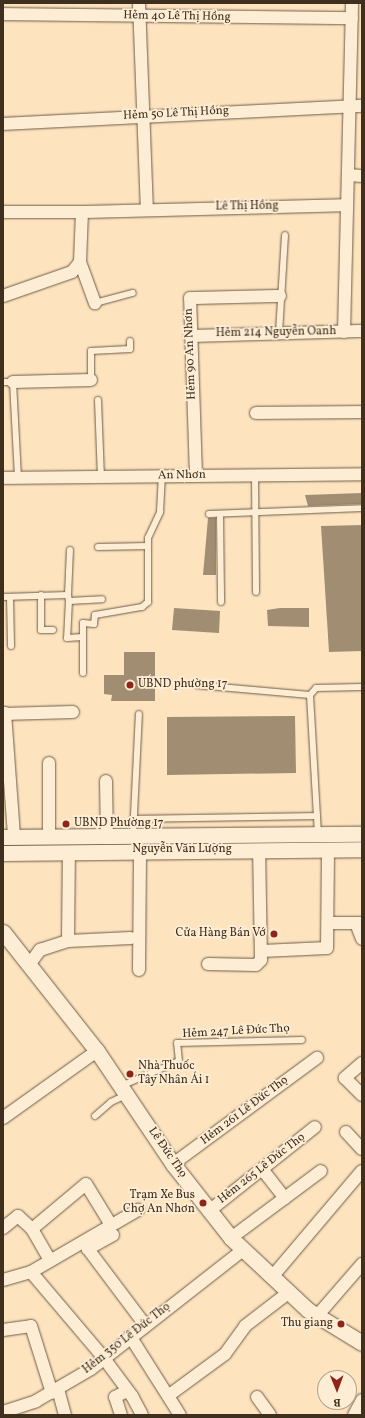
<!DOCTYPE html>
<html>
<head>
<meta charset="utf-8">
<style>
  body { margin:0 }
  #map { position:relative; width:365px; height:1418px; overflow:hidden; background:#fde4bf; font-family:Vollkorn,serif }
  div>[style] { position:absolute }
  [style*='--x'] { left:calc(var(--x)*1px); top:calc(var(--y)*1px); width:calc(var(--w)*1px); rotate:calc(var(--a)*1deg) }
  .building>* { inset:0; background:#a18d72 }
  .roads { filter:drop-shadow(0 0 1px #6e5c46) drop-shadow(0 0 1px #6e5c46) }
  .service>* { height:6px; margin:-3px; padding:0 3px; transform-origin:3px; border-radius:3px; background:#feedd5 }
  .minor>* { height:12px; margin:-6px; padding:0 6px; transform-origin:6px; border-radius:6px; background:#feedd5 }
  .tertiary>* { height:15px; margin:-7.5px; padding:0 7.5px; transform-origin:7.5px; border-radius:7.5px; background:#feedd5 }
  .dots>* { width:11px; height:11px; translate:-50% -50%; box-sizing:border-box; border:2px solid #feedd5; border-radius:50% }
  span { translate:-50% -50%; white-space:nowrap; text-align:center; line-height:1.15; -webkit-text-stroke:3.5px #feedd5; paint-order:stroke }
  .street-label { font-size:12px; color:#3e2f1e }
  .poi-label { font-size:12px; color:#3e2f1e }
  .left { translate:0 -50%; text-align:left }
  .right { translate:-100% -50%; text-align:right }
  .frame { position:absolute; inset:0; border:4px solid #3e2f1e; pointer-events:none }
  .north { position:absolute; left:317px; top:1370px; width:40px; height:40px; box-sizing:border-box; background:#feedd5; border:1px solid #b1a18c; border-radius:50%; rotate:179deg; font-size:11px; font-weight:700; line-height:16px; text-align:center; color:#3e2f1e }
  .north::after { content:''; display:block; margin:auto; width:14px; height:18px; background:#8f2418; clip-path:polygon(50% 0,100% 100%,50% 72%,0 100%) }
</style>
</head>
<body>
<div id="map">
  <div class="building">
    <div style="clip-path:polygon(362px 493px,362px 504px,308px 506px,305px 495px)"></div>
    <div style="clip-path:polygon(208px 518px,216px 518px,216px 575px,203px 575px)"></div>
    <div style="clip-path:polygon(362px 525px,362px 651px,329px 652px,321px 526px)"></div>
    <div style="clip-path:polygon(174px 608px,220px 611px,219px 633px,172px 630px)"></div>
    <div style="clip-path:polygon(280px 608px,309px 608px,309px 627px,268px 626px,267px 610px)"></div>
    <div style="clip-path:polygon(124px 652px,155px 652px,155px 701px,111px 701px,112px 695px,104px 694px,104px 675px,124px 675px)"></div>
    <div style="clip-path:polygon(295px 716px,296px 773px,167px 775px,167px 717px)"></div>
  </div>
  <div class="roads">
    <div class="service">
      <div style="--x:95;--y:303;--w:39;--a:-15"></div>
      <div style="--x:279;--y:333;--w:98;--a:-86.5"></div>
      <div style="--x:91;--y:380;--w:29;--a:-90"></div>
      <div style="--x:91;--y:351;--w:39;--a:-3"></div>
      <div style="--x:130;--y:349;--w:8;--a:-90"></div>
      <div style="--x:3;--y:382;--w:10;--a:0"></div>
      <div style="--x:13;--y:382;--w:96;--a:87"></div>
      <div style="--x:98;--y:400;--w:77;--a:87.8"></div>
      <div style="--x:255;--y:475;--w:117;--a:89.5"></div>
      <div style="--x:209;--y:514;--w:153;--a:-2.2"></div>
      <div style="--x:220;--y:514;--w:88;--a:89.3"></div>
      <div style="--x:98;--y:547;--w:50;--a:-1.1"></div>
      <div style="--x:41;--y:595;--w:35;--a:90"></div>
      <div style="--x:41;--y:630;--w:12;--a:0"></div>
      <div style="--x:68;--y:595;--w:45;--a:-87.5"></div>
      <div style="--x:3;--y:597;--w:65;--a:-1.8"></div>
      <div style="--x:68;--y:595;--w:6;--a:81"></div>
      <div style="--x:69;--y:601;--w:33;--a:-3"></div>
      <div style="--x:10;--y:597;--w:49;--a:88.8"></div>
      <div style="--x:69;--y:601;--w:37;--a:93"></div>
      <div style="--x:67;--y:638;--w:16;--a:-4"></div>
      <div style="--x:83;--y:673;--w:50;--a:-90"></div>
      <div style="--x:83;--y:623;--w:11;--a:5"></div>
      <div style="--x:94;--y:624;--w:9;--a:-84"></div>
      <div style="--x:95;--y:615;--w:48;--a:-9.7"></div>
      <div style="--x:142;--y:607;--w:8;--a:-40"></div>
      <div style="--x:148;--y:602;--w:64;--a:-90"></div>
      <div style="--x:148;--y:538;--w:29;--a:-65"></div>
      <div style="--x:160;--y:512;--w:36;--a:-87"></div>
      <div style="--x:197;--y:685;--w:113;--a:5.1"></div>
      <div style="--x:133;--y:819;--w:184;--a:-0.9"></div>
      <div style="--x:318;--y:834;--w:139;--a:-93.3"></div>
      <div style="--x:310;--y:695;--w:9;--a:-49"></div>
      <div style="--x:316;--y:688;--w:46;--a:-1.2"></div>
      <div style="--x:133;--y:835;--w:121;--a:-87.2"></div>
      <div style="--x:121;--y:1086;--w:63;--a:-23.3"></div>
      <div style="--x:179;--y:1061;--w:18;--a:-96"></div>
      <div style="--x:177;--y:1043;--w:125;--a:-1.4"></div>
      <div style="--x:95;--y:1116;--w:21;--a:-41"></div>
      <div style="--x:111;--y:1102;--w:17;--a:-25"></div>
    </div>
    <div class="minor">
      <div style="--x:139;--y:3;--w:206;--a:87.8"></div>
      <div style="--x:3;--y:14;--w:349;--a:0.7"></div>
      <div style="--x:3;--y:124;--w:359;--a:-2.9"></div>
      <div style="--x:348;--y:175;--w:14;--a:4"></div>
      <div style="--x:3;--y:212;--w:79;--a:0"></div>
      <div style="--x:80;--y:262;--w:44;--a:69.9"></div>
      <div style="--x:3;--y:296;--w:73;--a:-19.2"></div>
      <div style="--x:72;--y:272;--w:13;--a:-51"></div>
      <div style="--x:80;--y:262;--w:50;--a:-87.7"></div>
      <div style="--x:82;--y:212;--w:265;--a:-1.5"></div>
      <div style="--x:344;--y:332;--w:329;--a:-88.6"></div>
      <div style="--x:190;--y:336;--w:172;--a:-1.7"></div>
      <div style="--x:13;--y:382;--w:78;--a:-1.5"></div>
      <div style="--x:256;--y:413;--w:106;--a:-0.5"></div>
      <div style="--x:196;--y:476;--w:178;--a:-91.9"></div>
      <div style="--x:190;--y:298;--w:90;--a:-1.3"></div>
      <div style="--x:3;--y:478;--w:359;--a:-0.6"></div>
      <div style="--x:5;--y:713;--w:123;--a:85.8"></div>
      <div style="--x:3;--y:714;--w:70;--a:-1.6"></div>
      <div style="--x:106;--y:781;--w:55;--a:89"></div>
      <div style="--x:49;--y:836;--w:73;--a:-90"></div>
      <div style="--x:328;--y:923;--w:34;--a:0"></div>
      <div style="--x:356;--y:923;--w:17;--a:69"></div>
      <div style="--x:68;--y:941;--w:89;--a:-89.4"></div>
      <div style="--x:262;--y:951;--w:65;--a:-2.6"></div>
      <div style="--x:327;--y:948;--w:99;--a:-89.4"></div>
      <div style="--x:208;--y:964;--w:48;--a:1.2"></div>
      <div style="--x:256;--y:965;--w:7;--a:-45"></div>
      <div style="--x:261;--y:960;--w:110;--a:-91"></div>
      <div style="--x:29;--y:965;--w:19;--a:-54"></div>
      <div style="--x:40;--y:950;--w:29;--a:-18"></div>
      <div style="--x:68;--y:941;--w:63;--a:-2.7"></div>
      <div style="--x:139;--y:970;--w:120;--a:-89.5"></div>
      <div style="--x:362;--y:1063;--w:23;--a:139"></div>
      <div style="--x:345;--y:1078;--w:24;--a:45"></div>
      <div style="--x:3;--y:1118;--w:115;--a:-35.5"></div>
      <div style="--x:346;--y:1132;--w:23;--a:47"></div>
      <div style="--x:173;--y:1164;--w:179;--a:-36.4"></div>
      <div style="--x:262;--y:1169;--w:37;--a:52"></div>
      <div style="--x:209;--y:1211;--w:135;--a:-38.4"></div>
      <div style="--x:3;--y:1228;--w:19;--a:-39"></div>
      <div style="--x:18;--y:1216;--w:19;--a:43"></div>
      <div style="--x:32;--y:1229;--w:36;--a:60"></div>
      <div style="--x:32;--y:1229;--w:70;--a:-39.8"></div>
      <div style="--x:86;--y:1184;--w:48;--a:58.6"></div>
      <div style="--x:113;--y:1235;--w:29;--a:151"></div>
      <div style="--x:88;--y:1249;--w:95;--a:53.1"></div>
      <div style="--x:231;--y:1238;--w:112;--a:-36.7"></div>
      <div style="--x:31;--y:1272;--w:111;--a:49.7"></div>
      <div style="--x:103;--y:1357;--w:49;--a:53.4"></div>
      <div style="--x:132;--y:1396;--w:21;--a:62"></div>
      <div style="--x:272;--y:1277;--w:139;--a:-49.7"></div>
      <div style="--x:3;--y:1280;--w:29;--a:-16"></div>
      <div style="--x:31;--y:1272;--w:124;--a:-30.1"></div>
      <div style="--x:317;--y:1316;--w:69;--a:-49.1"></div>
      <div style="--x:3;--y:1330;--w:28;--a:-8"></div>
      <div style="--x:31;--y:1326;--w:70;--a:72.6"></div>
      <div style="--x:130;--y:1336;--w:93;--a:57.7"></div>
      <div style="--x:58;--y:1389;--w:27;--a:75"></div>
      <div style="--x:172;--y:1393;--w:66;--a:-36.3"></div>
      <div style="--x:225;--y:1354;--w:34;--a:-54"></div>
      <div style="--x:245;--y:1326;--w:54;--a:-37.5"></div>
      <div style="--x:257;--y:1397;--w:22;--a:54"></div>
      <div style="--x:3;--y:1412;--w:35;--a:-18"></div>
      <div style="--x:36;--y:1401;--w:64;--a:-30.2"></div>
      <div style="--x:91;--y:1369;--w:193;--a:-38.1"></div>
      <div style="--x:121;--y:1415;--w:19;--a:-108"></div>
      <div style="--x:115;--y:1397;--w:13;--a:-27"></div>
      <div style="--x:354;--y:1415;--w:17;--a:-62"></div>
    </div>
    <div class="tertiary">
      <div style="--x:3;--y:837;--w:359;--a:-0.5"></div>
      <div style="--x:3;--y:853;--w:359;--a:-0.6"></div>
      <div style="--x:3;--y:932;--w:152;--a:51.7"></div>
      <div style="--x:97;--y:1051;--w:136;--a:56.1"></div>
      <div style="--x:173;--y:1164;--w:94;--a:51.9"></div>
      <div style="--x:231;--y:1238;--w:105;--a:43.1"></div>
      <div style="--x:308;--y:1310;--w:63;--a:31.4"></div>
    </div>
  </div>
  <div class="dots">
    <div style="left:130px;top:685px;background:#8f2418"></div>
    <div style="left:66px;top:824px;background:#8f2418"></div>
    <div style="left:274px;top:934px;background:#8f2418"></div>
    <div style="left:130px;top:1074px;background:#8f2418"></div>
    <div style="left:203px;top:1203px;background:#8f2418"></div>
    <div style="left:341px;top:1324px;background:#8f2418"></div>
  </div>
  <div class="street-label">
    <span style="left:177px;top:17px;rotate:1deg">Hẻm 40 Lê Thị Hồng</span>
    <span style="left:176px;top:114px;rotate:-3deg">Hẻm 50 Lê Thị Hồng</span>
    <span style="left:247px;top:207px;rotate:-1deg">Lê Thị Hồng</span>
    <span style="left:276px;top:333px;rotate:-1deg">Hẻm 214 Nguyễn Oanh</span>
    <span style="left:191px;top:354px;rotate:-92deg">Hẻm 90 An Nhơn</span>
    <span style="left:182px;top:476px;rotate:-1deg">An Nhơn</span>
    <span style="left:182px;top:850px">Nguyễn Văn Lượng</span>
    <span style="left:236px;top:1032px;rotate:-3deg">Hẻm 247 Lê Đức Thọ</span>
    <span style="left:245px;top:1111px;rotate:-37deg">Hẻm 261 Lê Đức Thọ</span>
    <span style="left:167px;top:1153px;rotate:55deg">Lê Đức Thọ</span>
    <span style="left:262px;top:1169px;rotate:-38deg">Hẻm 265 Lê Đức Thọ</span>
    <span style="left:127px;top:1339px;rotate:-38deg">Hẻm 350 Lê Đức Thọ</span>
  </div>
  <div class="poi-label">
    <span class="left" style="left:138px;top:685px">UBND phường 17</span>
    <span class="left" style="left:74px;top:824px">UBND Phường 17</span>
    <span class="right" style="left:266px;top:934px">Cửa Hàng Bán Vớ</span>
    <span class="left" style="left:138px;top:1074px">Nhà Thuốc<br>Tây Nhân Ái 1</span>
    <span class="right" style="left:195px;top:1203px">Trạm Xe Bus<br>Chợ An Nhơn</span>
    <span class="right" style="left:333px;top:1324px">Thu giang</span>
  </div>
  <div class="frame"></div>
  <div class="north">B</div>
</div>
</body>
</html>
